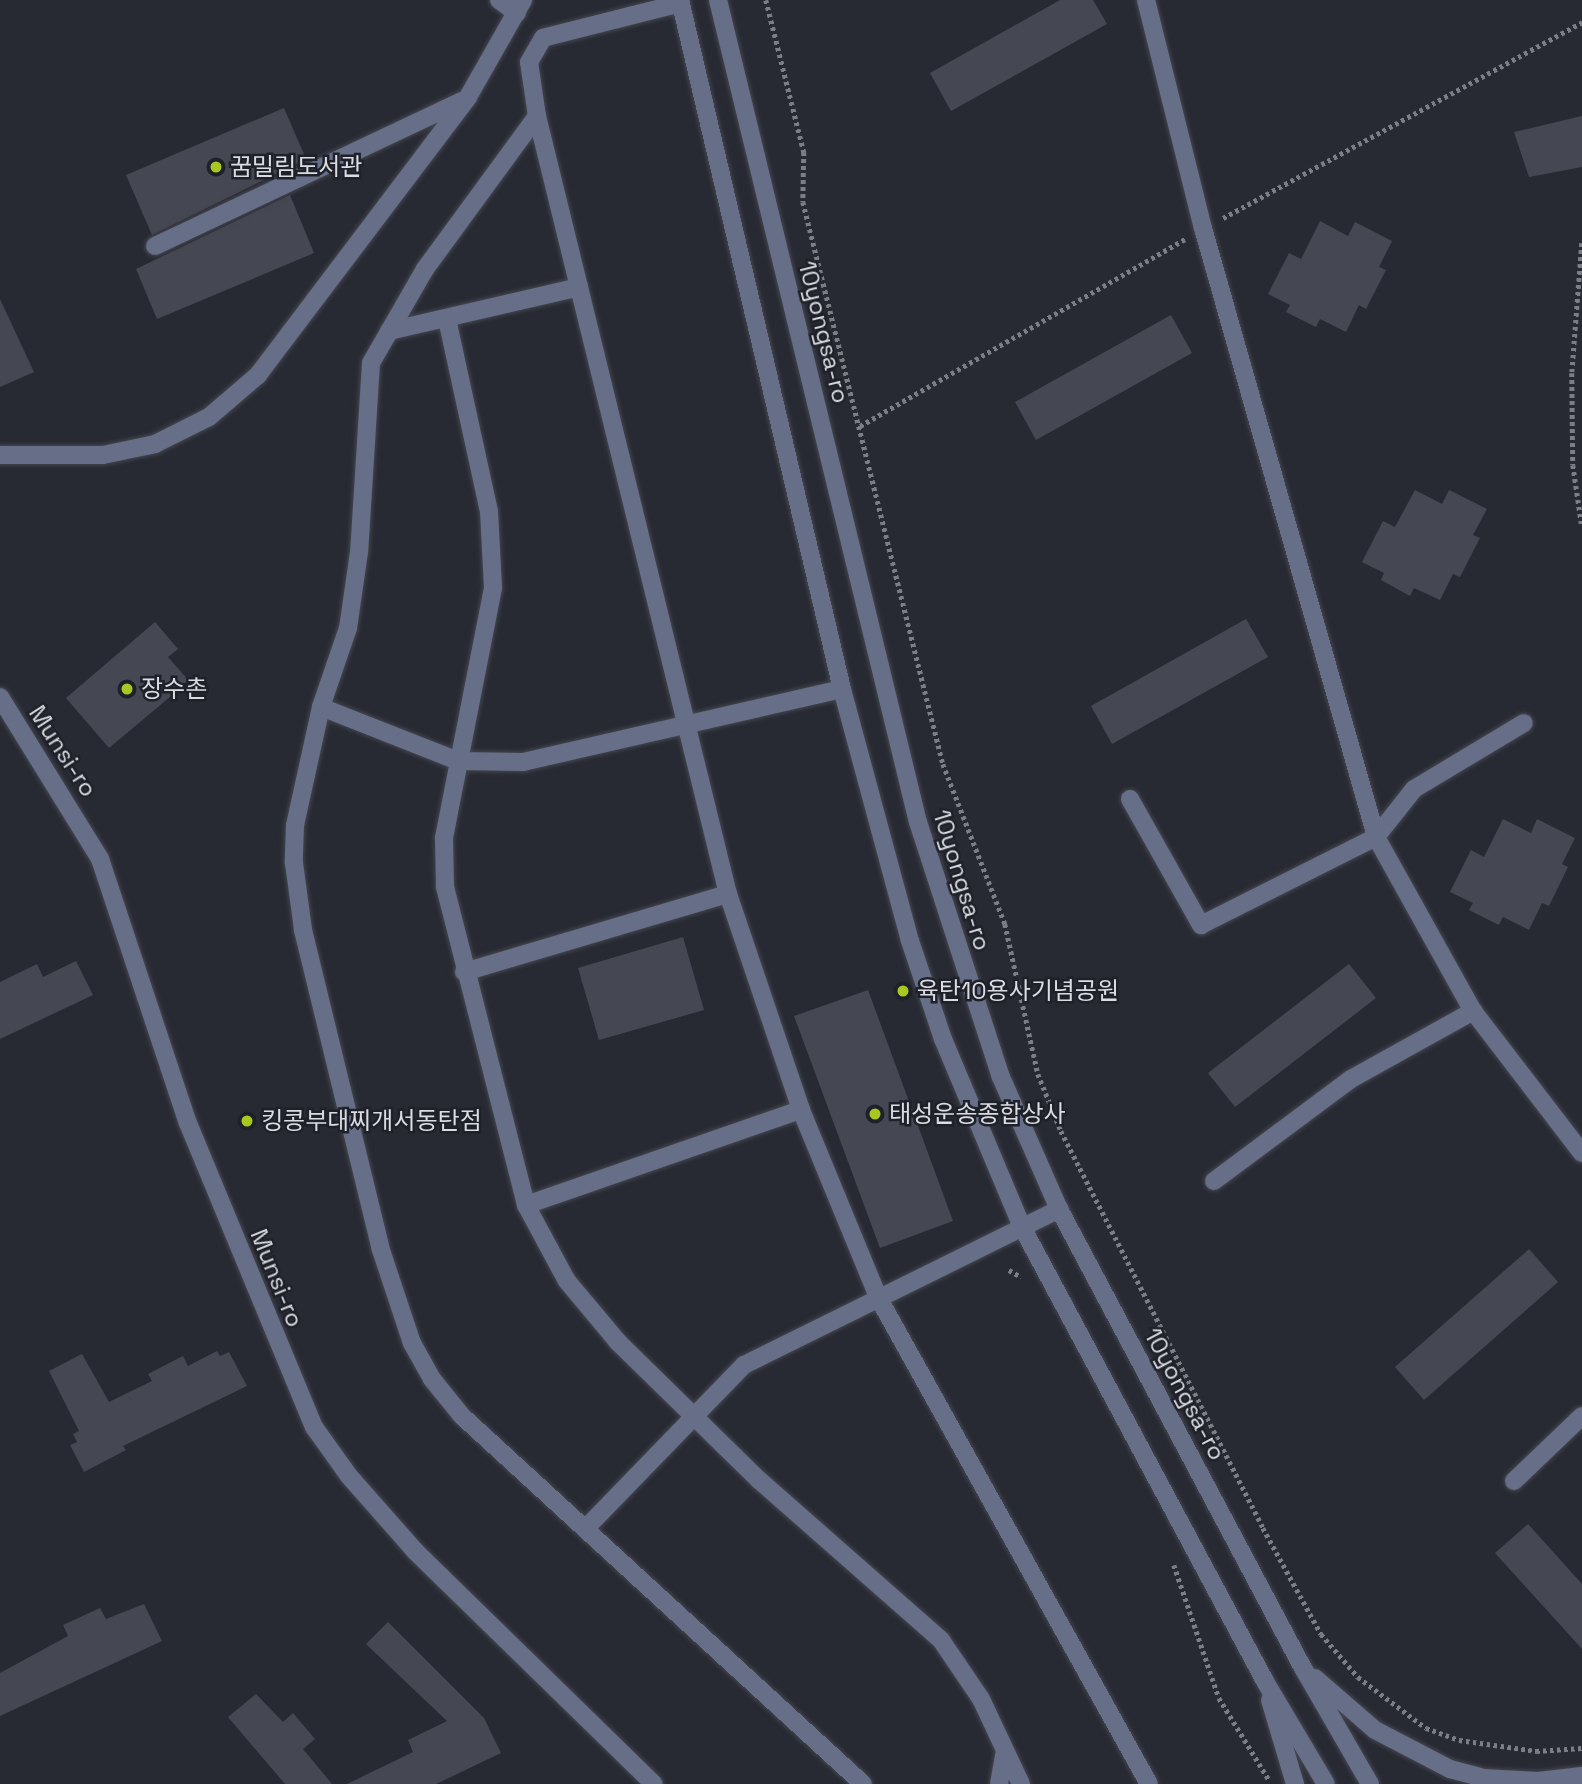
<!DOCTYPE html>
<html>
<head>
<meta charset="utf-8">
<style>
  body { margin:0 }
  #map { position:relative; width:1582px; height:1784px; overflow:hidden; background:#282a33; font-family:"Space Grotesk","Noto Sans KR",sans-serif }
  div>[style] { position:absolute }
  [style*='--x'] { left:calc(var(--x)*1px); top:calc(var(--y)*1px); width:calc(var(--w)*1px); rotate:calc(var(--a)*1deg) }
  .building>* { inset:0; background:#454852 }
  .path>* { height:4.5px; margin-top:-2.25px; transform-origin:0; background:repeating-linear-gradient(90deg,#7c7e86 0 3.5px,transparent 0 7px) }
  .roads { filter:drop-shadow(0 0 2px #44464f) drop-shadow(0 0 2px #44464f) }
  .minor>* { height:18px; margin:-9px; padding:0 9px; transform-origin:9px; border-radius:9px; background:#676f88 }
  .dots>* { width:19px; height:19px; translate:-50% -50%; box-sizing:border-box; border:4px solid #1e2129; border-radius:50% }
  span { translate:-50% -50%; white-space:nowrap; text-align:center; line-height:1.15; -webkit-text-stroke:5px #1e2129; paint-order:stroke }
  .poi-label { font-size:24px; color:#dadce2 }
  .left { translate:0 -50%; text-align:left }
  .street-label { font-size:24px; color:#dadce2 }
</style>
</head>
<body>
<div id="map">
  <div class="building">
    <div style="clip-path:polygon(1060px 0,1093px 0,1107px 24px,951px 111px,930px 73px)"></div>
    <div style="clip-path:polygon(284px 108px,306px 159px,152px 235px,126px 175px)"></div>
    <div style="clip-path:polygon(1582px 116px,1582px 167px,1529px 177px,1514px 132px)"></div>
    <div style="clip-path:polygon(290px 195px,314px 253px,157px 319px,136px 269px)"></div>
    <div style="clip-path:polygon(1320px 221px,1348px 236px,1355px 222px,1392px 241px,1379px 267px,1386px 270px,1366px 309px,1359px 305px,1346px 332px,1320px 319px,1316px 327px,1286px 312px,1290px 305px,1268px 294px,1289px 253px,1301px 259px)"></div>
    <div style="clip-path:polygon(0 299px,34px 372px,0 387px)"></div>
    <div style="clip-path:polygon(1171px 315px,1192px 353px,1036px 440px,1015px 402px)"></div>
    <div style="clip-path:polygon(1415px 490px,1442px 504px,1449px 490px,1487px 509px,1473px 535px,1480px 538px,1460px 577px,1453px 574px,1440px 600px,1414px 588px,1410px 596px,1381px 580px,1384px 573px,1362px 562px,1383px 521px,1395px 527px)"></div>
    <div style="clip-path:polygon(1246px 619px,1268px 657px,1112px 744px,1091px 706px)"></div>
    <div style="clip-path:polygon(155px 622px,178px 649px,168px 657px,189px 681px,109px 748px,66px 698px)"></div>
    <div style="clip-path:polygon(1503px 819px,1531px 833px,1537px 819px,1575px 838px,1562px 864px,1568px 867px,1549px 906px,1542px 903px,1529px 930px,1503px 917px,1499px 925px,1469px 910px,1473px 903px,1450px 892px,1471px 850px,1484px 857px)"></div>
    <div style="clip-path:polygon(683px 937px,704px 1010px,599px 1040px,578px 968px)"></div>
    <div style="clip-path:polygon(76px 961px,93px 995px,0 1039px,0 982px,37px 964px,43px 977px)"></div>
    <div style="clip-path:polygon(1349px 964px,1376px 998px,1235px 1107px,1208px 1073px)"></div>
    <div style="clip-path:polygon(868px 990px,953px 1221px,880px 1248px,794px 1016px)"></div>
    <div style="clip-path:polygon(1529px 1249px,1558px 1282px,1424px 1400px,1395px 1367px)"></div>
    <div style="clip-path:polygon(217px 1351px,220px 1356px,229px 1352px,247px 1386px,123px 1446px,126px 1450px,84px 1472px,70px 1445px,77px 1442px,73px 1434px,79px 1431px,49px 1371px,82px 1354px,109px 1402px,152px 1381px,148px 1374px,183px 1356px,188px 1366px)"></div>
    <div style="clip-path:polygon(1528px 1524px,1582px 1584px,1582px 1649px,1495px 1553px)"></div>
    <div style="clip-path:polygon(144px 1604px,162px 1641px,0 1716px,0 1673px,68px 1636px,63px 1625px,100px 1608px,106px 1619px)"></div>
    <div style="clip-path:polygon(388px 1622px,484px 1718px,501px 1753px,436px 1784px,347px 1784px,413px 1752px,408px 1740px,447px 1721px,366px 1644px)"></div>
    <div style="clip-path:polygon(256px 1694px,283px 1722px,293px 1713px,315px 1739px,303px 1749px,332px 1784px,285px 1784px,228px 1717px)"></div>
  </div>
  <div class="path">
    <div style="--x:766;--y:0;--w:157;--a:76"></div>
    <div style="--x:804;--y:152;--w:50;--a:91.1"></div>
    <div style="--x:803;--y:202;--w:579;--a:76.01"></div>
    <div style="--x:943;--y:764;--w:172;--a:68.8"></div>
    <div style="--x:1005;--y:924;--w:154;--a:77.6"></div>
    <div style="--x:1038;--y:1074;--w:61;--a:68"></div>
    <div style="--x:1061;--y:1131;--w:445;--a:63"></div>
    <div style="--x:1263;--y:1528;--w:121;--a:61.3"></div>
    <div style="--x:1321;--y:1634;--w:57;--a:49.3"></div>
    <div style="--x:1358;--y:1677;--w:85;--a:36.9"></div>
    <div style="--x:1426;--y:1728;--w:35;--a:20"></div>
    <div style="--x:1459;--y:1740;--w:78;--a:8.1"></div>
    <div style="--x:1536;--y:1751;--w:46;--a:-3.7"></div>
    <div style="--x:1223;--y:218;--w:409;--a:-28.6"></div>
    <div style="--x:1582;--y:243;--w:130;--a:94.4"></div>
    <div style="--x:1572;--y:373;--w:92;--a:89.4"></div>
    <div style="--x:1573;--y:465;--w:63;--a:81.7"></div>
    <div style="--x:860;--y:426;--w:375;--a:-29.9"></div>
    <div style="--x:1009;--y:1270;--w:14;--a:30"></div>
    <div style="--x:1174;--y:1565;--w:140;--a:71.3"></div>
    <div style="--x:1219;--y:1698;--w:96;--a:58.6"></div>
  </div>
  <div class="roads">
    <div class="minor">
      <div style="--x:499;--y:0;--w:22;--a:36"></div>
      <div style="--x:680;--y:0;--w:708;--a:76.77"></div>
      <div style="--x:842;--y:689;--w:261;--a:74.9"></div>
      <div style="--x:910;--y:941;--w:103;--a:71.4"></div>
      <div style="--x:943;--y:1039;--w:202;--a:67.2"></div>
      <div style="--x:1021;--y:1225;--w:519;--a:61.86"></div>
      <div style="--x:1266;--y:1683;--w:117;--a:59.3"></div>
      <div style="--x:718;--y:0;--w:846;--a:76.33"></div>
      <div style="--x:918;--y:822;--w:268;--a:72"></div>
      <div style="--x:1001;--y:1077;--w:144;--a:66.3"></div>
      <div style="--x:1059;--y:1209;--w:520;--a:62.01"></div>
      <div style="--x:1303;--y:1668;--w:134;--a:60"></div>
      <div style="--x:1146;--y:0;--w:235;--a:76"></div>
      <div style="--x:1203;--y:228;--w:633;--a:74.14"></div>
      <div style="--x:1376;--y:837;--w:199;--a:60.9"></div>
      <div style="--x:1473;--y:1011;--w:179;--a:52.5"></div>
      <div style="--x:681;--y:3;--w:142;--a:165.8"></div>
      <div style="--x:543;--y:38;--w:28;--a:120"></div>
      <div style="--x:529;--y:62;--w:55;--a:81.6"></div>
      <div style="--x:537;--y:116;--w:801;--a:76.21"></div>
      <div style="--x:728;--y:894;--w:228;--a:71.3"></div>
      <div style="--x:801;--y:1110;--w:202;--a:67.6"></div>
      <div style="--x:878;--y:1297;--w:557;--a:60.91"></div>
      <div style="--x:537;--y:116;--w:190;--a:126.2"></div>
      <div style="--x:425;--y:269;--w:108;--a:119.9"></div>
      <div style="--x:371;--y:363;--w:189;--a:93.6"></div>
      <div style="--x:359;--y:552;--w:77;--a:98.2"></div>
      <div style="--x:348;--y:628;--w:83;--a:108.9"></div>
      <div style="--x:321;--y:707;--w:121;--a:102.4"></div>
      <div style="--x:295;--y:825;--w:38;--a:92"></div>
      <div style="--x:294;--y:863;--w:68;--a:82.3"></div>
      <div style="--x:303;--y:930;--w:326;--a:76.3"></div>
      <div style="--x:380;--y:1247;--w:101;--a:71.6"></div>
      <div style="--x:412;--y:1343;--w:41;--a:60.9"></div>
      <div style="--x:432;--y:1379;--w:48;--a:51"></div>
      <div style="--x:462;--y:1416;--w:544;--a:42.54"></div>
      <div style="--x:155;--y:246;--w:340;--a:-25.3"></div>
      <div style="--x:447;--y:319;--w:197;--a:77.7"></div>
      <div style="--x:489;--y:511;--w:77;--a:87"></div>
      <div style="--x:493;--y:588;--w:255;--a:101.1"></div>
      <div style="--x:444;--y:838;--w:49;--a:88.8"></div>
      <div style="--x:445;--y:887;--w:328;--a:75.7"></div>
      <div style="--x:526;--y:1205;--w:86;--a:61.7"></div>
      <div style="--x:567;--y:1281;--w:80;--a:50.1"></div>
      <div style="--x:618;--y:1342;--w:197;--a:44.4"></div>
      <div style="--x:759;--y:1480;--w:242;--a:41.3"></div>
      <div style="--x:941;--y:1640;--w:71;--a:55.9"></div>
      <div style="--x:981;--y:1699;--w:94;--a:64.8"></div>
      <div style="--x:389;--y:331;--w:195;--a:-13"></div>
      <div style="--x:0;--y:455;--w:103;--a:0"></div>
      <div style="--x:103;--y:455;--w:53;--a:-11.9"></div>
      <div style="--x:155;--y:444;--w:60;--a:-26.6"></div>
      <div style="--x:209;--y:417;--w:65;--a:-40.6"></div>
      <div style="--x:258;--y:375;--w:348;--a:-52.9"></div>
      <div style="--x:468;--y:97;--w:112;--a:-60.4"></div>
      <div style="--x:0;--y:697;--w:190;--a:58.3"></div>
      <div style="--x:100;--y:859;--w:278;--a:71.6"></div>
      <div style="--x:188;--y:1123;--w:329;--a:67.5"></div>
      <div style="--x:314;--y:1427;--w:60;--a:54.5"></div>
      <div style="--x:349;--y:1476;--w:101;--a:48.6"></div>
      <div style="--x:416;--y:1552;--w:332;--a:44.3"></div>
      <div style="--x:321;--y:707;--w:147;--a:21.5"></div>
      <div style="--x:458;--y:761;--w:65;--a:0.9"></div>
      <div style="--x:523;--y:762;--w:327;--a:-12.9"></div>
      <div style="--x:1130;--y:799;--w:145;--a:60.6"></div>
      <div style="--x:1201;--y:925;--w:196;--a:-26.7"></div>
      <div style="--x:1376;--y:837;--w:61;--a:-51.6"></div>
      <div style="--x:1414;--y:789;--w:128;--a:-31"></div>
      <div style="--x:464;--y:972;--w:275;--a:-16.5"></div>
      <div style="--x:1214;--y:1181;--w:171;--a:-36.7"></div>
      <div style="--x:1351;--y:1079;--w:140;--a:-29.1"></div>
      <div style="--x:526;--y:1205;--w:291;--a:-19.1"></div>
      <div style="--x:1514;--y:1481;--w:94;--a:-43.7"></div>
      <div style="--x:586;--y:1528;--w:227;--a:-45.9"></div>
      <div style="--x:744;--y:1365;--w:352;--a:-26.3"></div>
      <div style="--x:1315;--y:1678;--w:79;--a:40.9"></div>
      <div style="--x:1375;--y:1730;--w:85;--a:27.5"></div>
      <div style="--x:1450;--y:1769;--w:34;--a:15"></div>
      <div style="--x:1483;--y:1778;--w:55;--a:3.1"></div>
      <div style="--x:1538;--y:1781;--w:44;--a:-6.5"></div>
      <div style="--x:1270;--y:1700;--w:88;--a:73.4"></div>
      <div style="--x:999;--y:1784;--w:29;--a:-80"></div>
    </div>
  </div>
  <div class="dots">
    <div style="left:216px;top:167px;background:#a6c821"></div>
    <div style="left:127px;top:689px;background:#a6c821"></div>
    <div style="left:903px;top:991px;background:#a6c821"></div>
    <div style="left:875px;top:1114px;background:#a6c821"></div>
    <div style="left:247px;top:1121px;background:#a6c821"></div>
  </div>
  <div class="poi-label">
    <span class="left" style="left:230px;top:167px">꿈밀림도서관</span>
    <span class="left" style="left:141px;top:689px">장수촌</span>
    <span class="left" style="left:917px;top:991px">육탄10용사기념공원</span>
    <span class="left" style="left:889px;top:1114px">태성운송종합상사</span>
    <span class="left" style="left:261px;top:1121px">킹콩부대찌개서동탄점</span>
  </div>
  <div class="street-label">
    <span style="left:824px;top:332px;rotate:76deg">10yongsa-ro</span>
    <span style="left:63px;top:751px;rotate:57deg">Munsi-ro</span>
    <span style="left:962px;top:880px;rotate:73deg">10yongsa-ro</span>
    <span style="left:277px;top:1278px;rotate:68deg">Munsi-ro</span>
    <span style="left:1185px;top:1394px;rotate:62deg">10yongsa-ro</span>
  </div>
</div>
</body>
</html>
